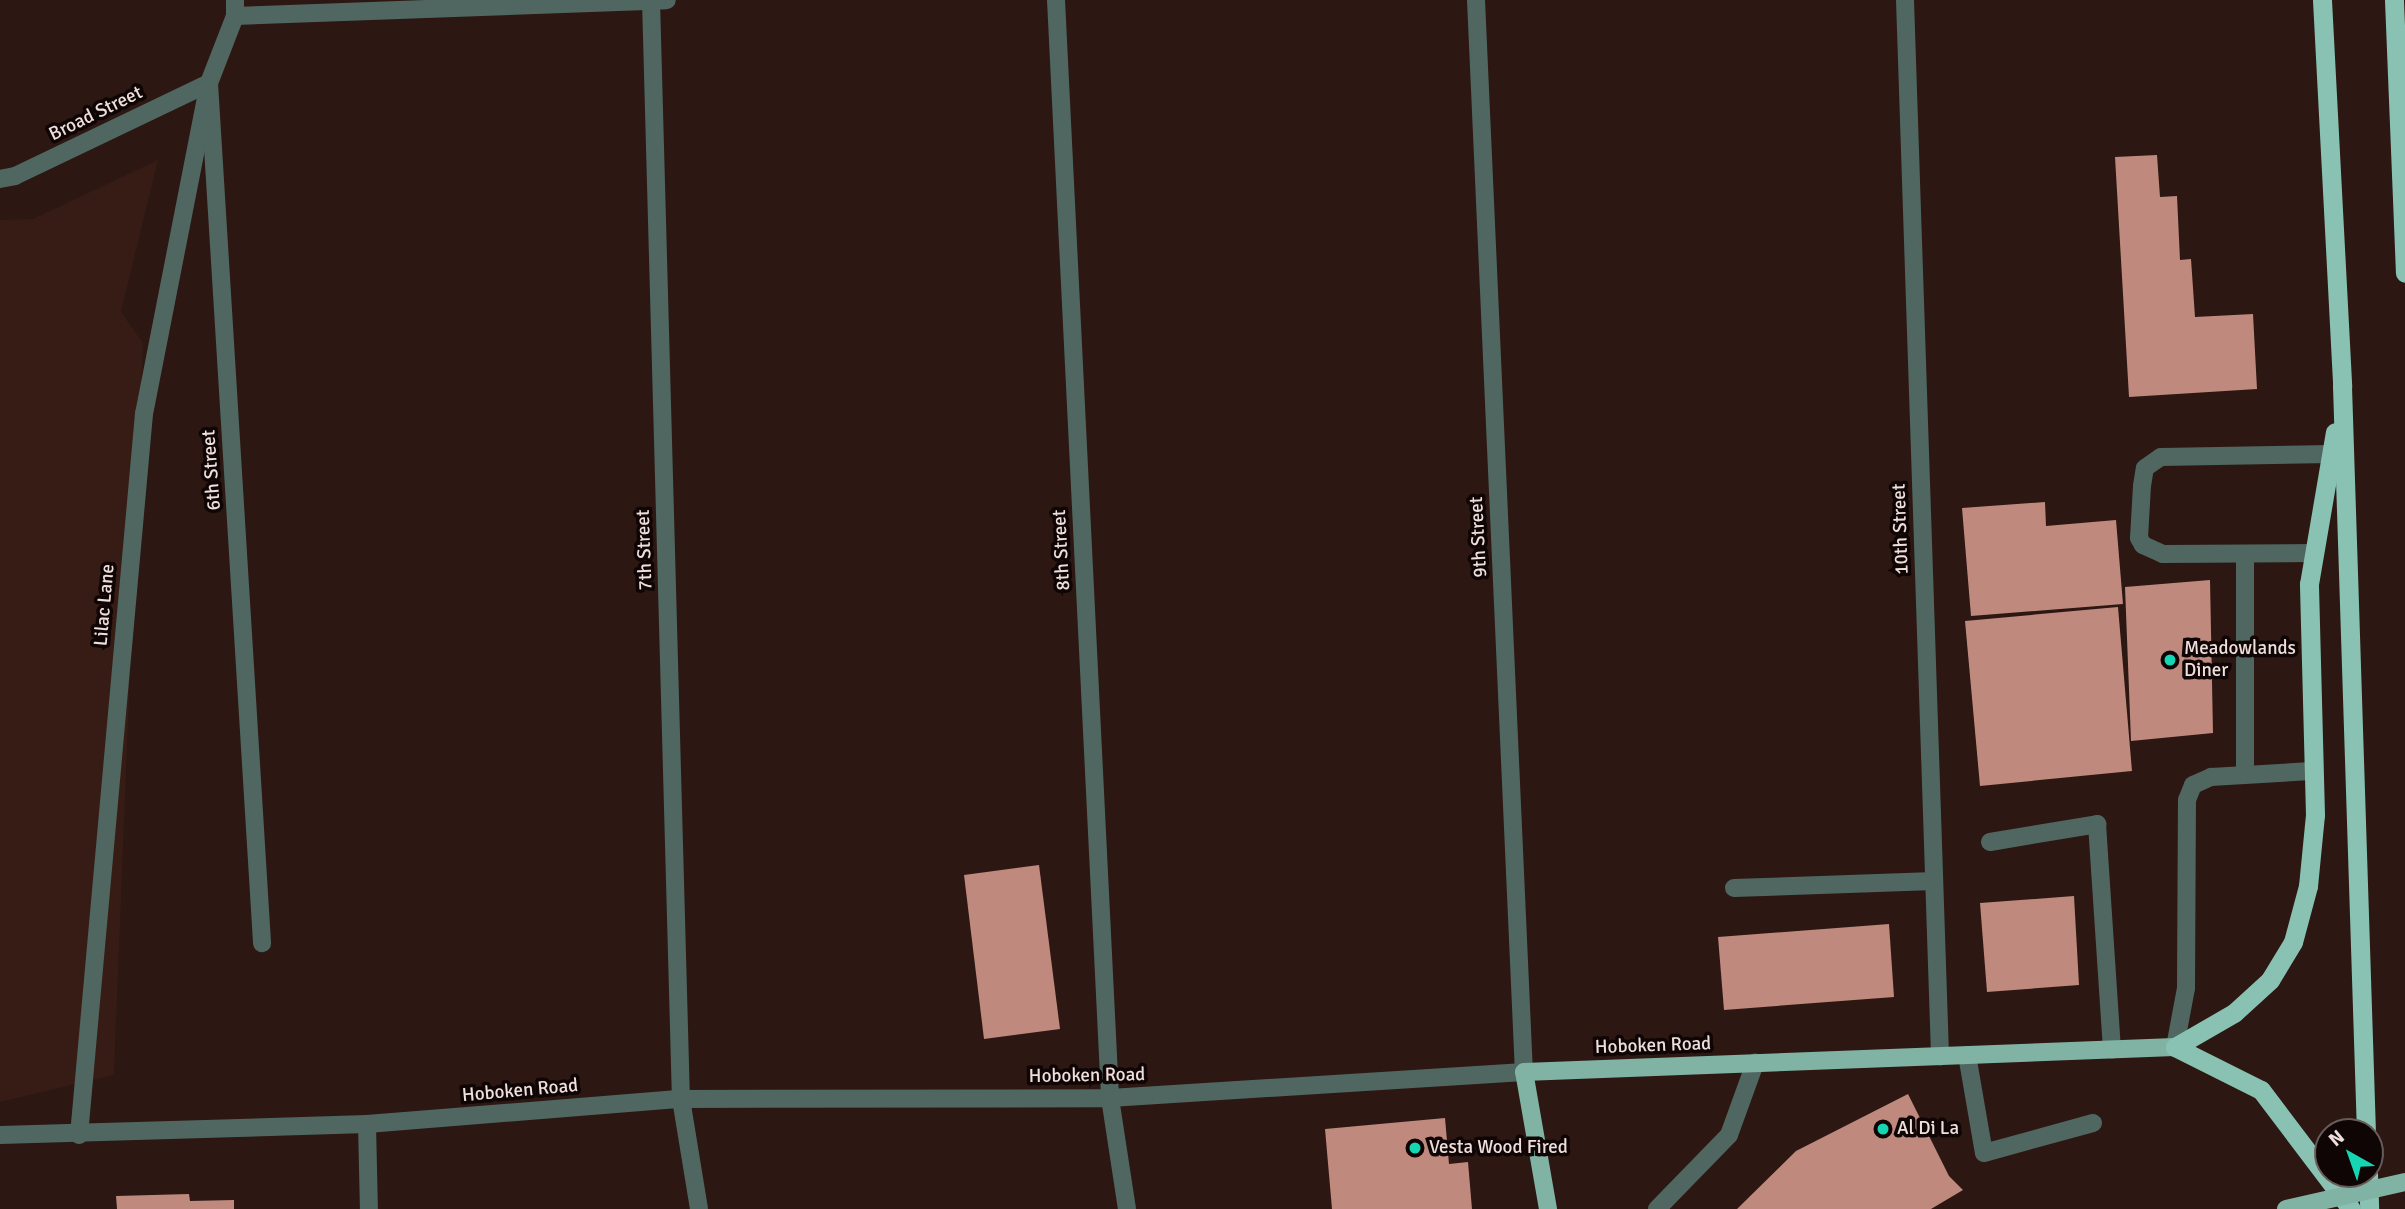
<!DOCTYPE html>
<html>
<head>
<meta charset="utf-8">
<style>
  body { margin:0 }
  #map { position:relative; width:2405px; height:1209px; overflow:hidden; background:#2c1712; font-family:Signika,sans-serif }
  div>[style] { position:absolute }
  [style*='--x'] { left:calc(var(--x)*1px); top:calc(var(--y)*1px); width:calc(var(--w)*1px); rotate:calc(var(--a)*1deg) }
  .built>* { inset:0; background:#371b15 }
  .building>* { inset:0; background:#bf897e }
  .service>* { height:18px; margin:-9px; padding:0 9px; transform-origin:9px; border-radius:9px; background:#4f6760 }
  .minor>* { height:18px; margin:-9px; padding:0 9px; transform-origin:9px; border-radius:9px; background:#4f6760 }
  .tertiary>* { height:18px; margin:-9px; padding:0 9px; transform-origin:9px; border-radius:9px; background:#4f6760 }
  .primary>* { height:18px; margin:-9px; padding:0 9px; transform-origin:9px; border-radius:9px; background:#80b3a4 }
  .trunk>* { height:19px; margin:-9.5px; padding:0 9.5px; transform-origin:9.5px; border-radius:9.5px; background:#89c2b2 }
  .primary-bridge>* { height:18px; margin:-9px; padding:0 9px; transform-origin:9px; border-radius:9px; background:#80b3a4 }
  .dots>* { width:19px; height:19px; translate:-50% -50%; box-sizing:border-box; border:4px solid #0e0504; border-radius:50% }
  span { translate:-50% -50%; white-space:nowrap; text-align:center; line-height:1.15; -webkit-text-stroke:7px #0e0504; paint-order:stroke }
  .street-label { font-size:19px; color:#efdfdc }
  .poi-label { font-size:19px; color:#efdfdc }
  .left { translate:0 -50%; text-align:left }
  .north { position:absolute; left:2314px; top:1118px; width:70px; height:70px; box-sizing:border-box; background:#0e0504; border:2px solid #685c5a; border-radius:50%; rotate:320deg; font-size:19px; font-weight:700; line-height:28px; text-align:center; color:#efdfdc }
  .north::after { content:''; display:block; margin:auto; width:24px; height:32px; background:#15d5b3; clip-path:polygon(50% 0,100% 100%,50% 72%,0 100%) }
</style>
</head>
<body>
<div id="map">
  <div class="built">
    <div style="clip-path:polygon(158px 160px,121px 312px,143px 343px,114px 1075px,0 1102px,0 220px,33px 219px)"></div>
  </div>
  <div class="building">
    <div style="clip-path:polygon(2157px 155px,2160px 197px,2177px 196px,2180px 260px,2191px 259px,2195px 317px,2253px 314px,2257px 389px,2129px 397px,2115px 157px)"></div>
    <div style="clip-path:polygon(2045px 502px,2046px 526px,2116px 520px,2123px 604px,1971px 616px,1962px 508px)"></div>
    <div style="clip-path:polygon(2210px 580px,2213px 733px,2131px 741px,2125px 587px)"></div>
    <div style="clip-path:polygon(2118px 607px,2132px 771px,1980px 786px,1965px 621px)"></div>
    <div style="clip-path:polygon(1039px 865px,1060px 1029px,984px 1039px,964px 875px)"></div>
    <div style="clip-path:polygon(2074px 896px,2079px 985px,1987px 992px,1980px 903px)"></div>
    <div style="clip-path:polygon(1889px 924px,1894px 997px,1724px 1010px,1718px 937px)"></div>
    <div style="clip-path:polygon(1908px 1094px,1949px 1176px,1963px 1190px,1931px 1209px,1737px 1209px,1796px 1151px)"></div>
    <div style="clip-path:polygon(1445px 1118px,1449px 1164px,1468px 1162px,1472px 1209px,1332px 1209px,1325px 1129px)"></div>
    <div style="clip-path:polygon(189px 1194px,190px 1201px,234px 1200px,234px 1209px,117px 1209px,116px 1196px)"></div>
  </div>
  <div class="service">
    <div style="--x:2314;--y:553;--w:151;--a:179.6"></div>
    <div style="--x:2163;--y:554;--w:22;--a:-156"></div>
    <div style="--x:2143;--y:545;--w:8;--a:-120"></div>
    <div style="--x:2139;--y:538;--w:52;--a:-86.7"></div>
    <div style="--x:2142;--y:486;--w:18;--a:-81"></div>
    <div style="--x:2145;--y:468;--w:19;--a:-35"></div>
    <div style="--x:2161;--y:457;--w:170;--a:-1"></div>
    <div style="--x:2245;--y:554;--w:220;--a:90"></div>
    <div style="--x:1990;--y:842;--w:109;--a:-9.5"></div>
    <div style="--x:2097;--y:824;--w:226;--a:86.2"></div>
    <div style="--x:1734;--y:888;--w:200;--a:-2"></div>
    <div style="--x:2175;--y:1047;--w:60;--a:-79.4"></div>
    <div style="--x:2186;--y:988;--w:188;--a:-89.7"></div>
    <div style="--x:2187;--y:800;--w:16;--a:-68"></div>
    <div style="--x:2193;--y:785;--w:20;--a:-24"></div>
    <div style="--x:2211;--y:777;--w:100;--a:-3.4"></div>
    <div style="--x:1967;--y:1055;--w:99;--a:80.2"></div>
    <div style="--x:1984;--y:1153;--w:113;--a:-15.4"></div>
    <div style="--x:367;--y:1124;--w:85;--a:88.7"></div>
    <div style="--x:1657;--y:1209;--w:103;--a:-45.8"></div>
    <div style="--x:1729;--y:1135;--w:77;--a:-70.1"></div>
  </div>
  <div class="minor">
    <div style="--x:235;--y:0;--w:16;--a:90"></div>
    <div style="--x:235;--y:16;--w:72;--a:111.2"></div>
    <div style="--x:209;--y:83;--w:862;--a:86.47"></div>
    <div style="--x:651;--y:0;--w:1099;--a:88.44"></div>
    <div style="--x:681;--y:1099;--w:111;--a:80.7"></div>
    <div style="--x:1056;--y:0;--w:1099;--a:87.18"></div>
    <div style="--x:1110;--y:1098;--w:112;--a:81.3"></div>
    <div style="--x:1476;--y:0;--w:1073;--a:87.44"></div>
    <div style="--x:1905;--y:0;--w:1057;--a:88.1"></div>
    <div style="--x:235;--y:16;--w:432;--a:-2.1"></div>
    <div style="--x:0;--y:179;--w:15;--a:-11"></div>
    <div style="--x:15;--y:176;--w:215;--a:-25.6"></div>
    <div style="--x:79;--y:1135;--w:724;--a:-84.85"></div>
    <div style="--x:144;--y:414;--w:337;--a:-78.9"></div>
  </div>
  <div class="tertiary">
    <div style="--x:0;--y:1135;--w:367;--a:-1.7"></div>
    <div style="--x:367;--y:1124;--w:315;--a:-4.6"></div>
    <div style="--x:681;--y:1099;--w:429;--a:-0.1"></div>
    <div style="--x:1110;--y:1098;--w:415;--a:-3.6"></div>
  </div>
  <div class="primary">
    <div style="--x:1548;--y:1209;--w:139;--a:-99.9"></div>
    <div style="--x:1524;--y:1072;--w:651;--a:-2.2"></div>
  </div>
  <div class="trunk">
    <div style="--x:2322;--y:0;--w:387;--a:87"></div>
    <div style="--x:2342;--y:386;--w:746;--a:88.16"></div>
    <div style="--x:2394;--y:0;--w:273;--a:87.7"></div>
    <div style="--x:2175;--y:1047;--w:68;--a:-30"></div>
    <div style="--x:2234;--y:1013;--w:49;--a:-42.5"></div>
    <div style="--x:2270;--y:980;--w:44;--a:-58.8"></div>
    <div style="--x:2293;--y:942;--w:58;--a:-75"></div>
    <div style="--x:2308;--y:886;--w:71;--a:-84.4"></div>
    <div style="--x:2315;--y:815;--w:231;--a:-91.5"></div>
    <div style="--x:2309;--y:584;--w:154;--a:-80.3"></div>
    <div style="--x:2175;--y:1047;--w:96;--a:26.6"></div>
    <div style="--x:2261;--y:1090;--w:149;--a:52.9"></div>
    <div style="--x:2368;--y:1174;--w:35;--a:88"></div>
  </div>
  <div class="primary-bridge">
    <div style="--x:2286;--y:1209;--w:122;--a:-12.8"></div>
  </div>
  <div class="dots">
    <div style="left:2170px;top:660px;background:#15d5b3"></div>
    <div style="left:1883px;top:1129px;background:#15d5b3"></div>
    <div style="left:1415px;top:1148px;background:#15d5b3"></div>
  </div>
  <div class="street-label">
    <span style="left:96px;top:114px;rotate:-26deg">Broad Street</span>
    <span style="left:212px;top:470px;rotate:-94deg">6th Street</span>
    <span style="left:1901px;top:529px;rotate:-92deg">10th Street</span>
    <span style="left:1479px;top:537px;rotate:-93deg">9th Street</span>
    <span style="left:645px;top:550px;rotate:-92deg">7th Street</span>
    <span style="left:1062px;top:550px;rotate:-93deg">8th Street</span>
    <span style="left:105px;top:605px;rotate:-85deg">Lilac Lane</span>
    <span style="left:1653px;top:1046px;rotate:-2deg">Hoboken Road</span>
    <span style="left:1087px;top:1076px;rotate:-1deg">Hoboken Road</span>
    <span style="left:520px;top:1091px;rotate:-5deg">Hoboken Road</span>
  </div>
  <div class="poi-label">
    <span class="left" style="left:2184px;top:660px">Meadowlands<br>Diner</span>
    <span class="left" style="left:1897px;top:1129px">Al Di La</span>
    <span class="left" style="left:1429px;top:1148px">Vesta Wood Fired</span>
  </div>
  <div class="north">N</div>
</div>
</body>
</html>
